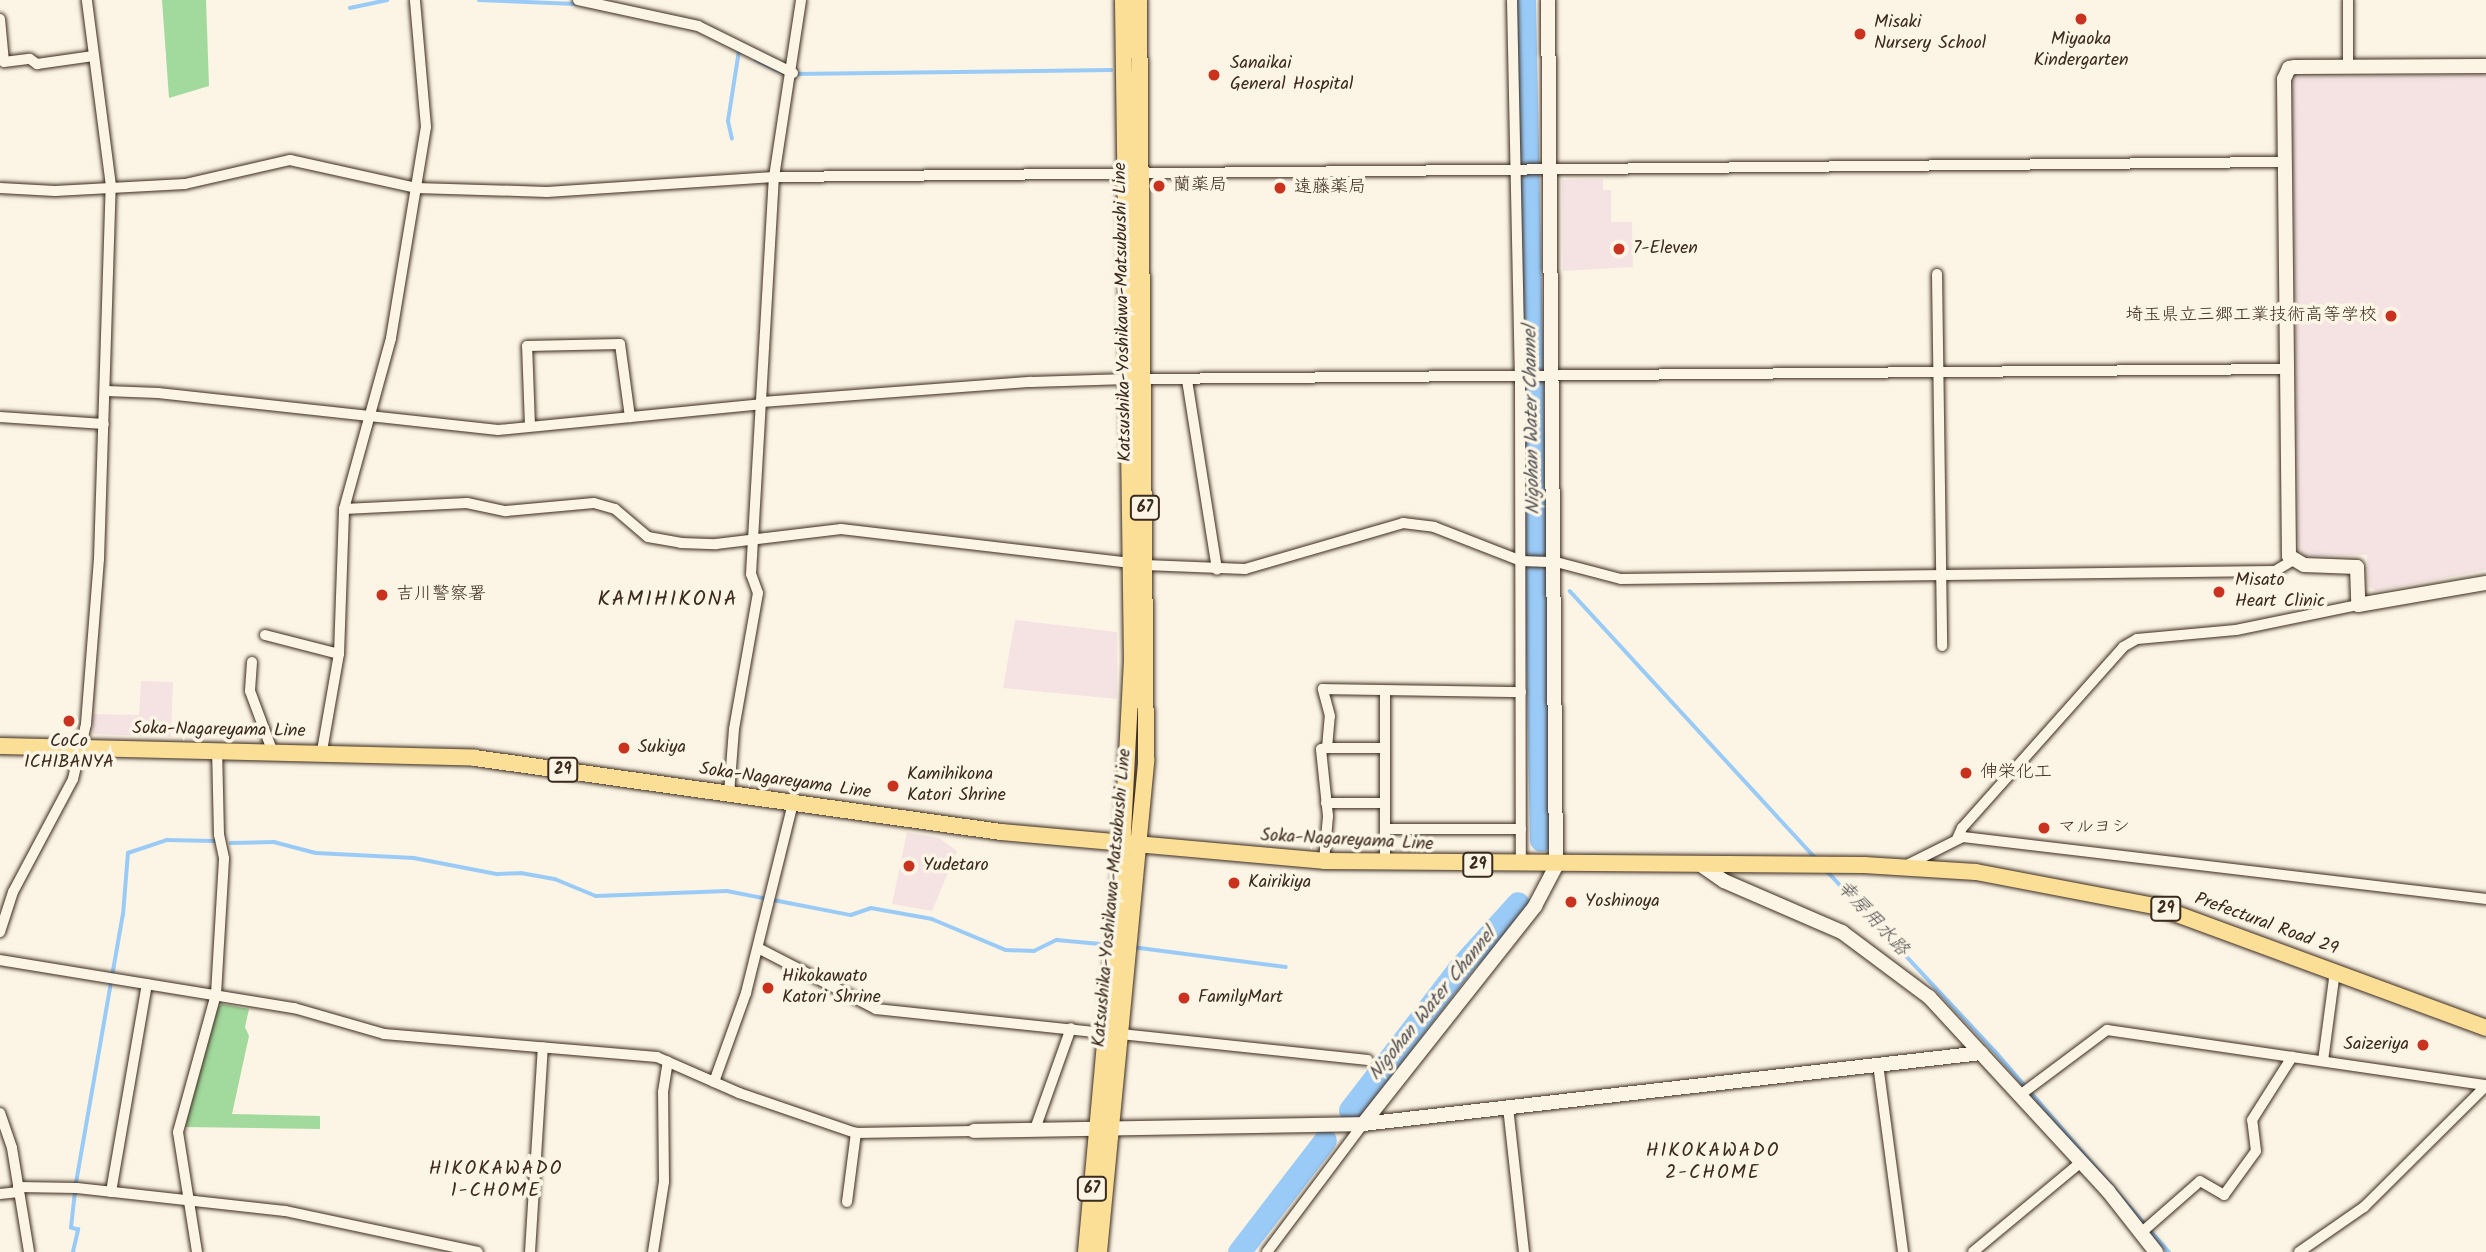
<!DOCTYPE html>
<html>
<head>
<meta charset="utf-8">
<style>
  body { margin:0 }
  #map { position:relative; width:2486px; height:1252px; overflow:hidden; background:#fcf5e5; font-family:Kalam,"Klee One",sans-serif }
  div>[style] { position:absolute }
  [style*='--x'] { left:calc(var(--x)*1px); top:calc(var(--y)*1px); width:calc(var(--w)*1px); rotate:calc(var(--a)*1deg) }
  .built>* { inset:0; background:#f5e3e3 }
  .green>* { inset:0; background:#a2d99d }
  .stream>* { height:3.5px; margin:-1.75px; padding:0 1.75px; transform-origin:1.75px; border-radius:1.75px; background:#9acbf7 }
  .river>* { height:23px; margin:-11.5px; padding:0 11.5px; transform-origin:11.5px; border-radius:11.5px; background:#9acbf7 }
  .roads { filter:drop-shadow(0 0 2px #3b2a1e) drop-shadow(0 0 2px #3b2a1e) }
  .street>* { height:10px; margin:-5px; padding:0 5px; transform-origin:5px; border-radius:5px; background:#fcf5e5 }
  .secondary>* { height:14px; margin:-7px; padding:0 7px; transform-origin:7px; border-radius:7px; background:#fcf5e5 }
  .primary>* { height:16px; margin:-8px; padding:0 8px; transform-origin:8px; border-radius:8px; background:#fbdf96 }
  .dots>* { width:19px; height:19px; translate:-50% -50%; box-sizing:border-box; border:4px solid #fcf5e5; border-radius:50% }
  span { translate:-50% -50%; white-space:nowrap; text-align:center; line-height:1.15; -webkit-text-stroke:7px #fcf5e5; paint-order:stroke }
  .shield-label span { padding:2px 5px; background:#fcf5e5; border:2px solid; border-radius:5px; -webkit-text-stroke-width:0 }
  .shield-label { font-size:16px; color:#3b2a1e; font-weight:700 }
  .poi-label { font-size:18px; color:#3b2a1e }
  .left { translate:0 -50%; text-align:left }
  .right { translate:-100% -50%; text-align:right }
  .street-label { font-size:18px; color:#3b2a1e }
  .water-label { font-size:19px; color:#535254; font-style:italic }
  .neighbourhood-label { font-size:19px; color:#3b2a1e; letter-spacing:2px }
  .quarter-label { font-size:21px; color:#3b2a1e; letter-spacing:2px }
</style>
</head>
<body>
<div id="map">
  <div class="built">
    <div style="clip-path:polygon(2486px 75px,2486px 570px,2377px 591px,2369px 587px,2367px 555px,2305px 556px,2299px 550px,2292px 83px,2299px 77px)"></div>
    <div style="clip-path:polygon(1603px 179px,1603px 190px,1611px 190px,1611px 222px,1632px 222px,1633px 267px,1563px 271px,1562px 180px)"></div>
    <div style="clip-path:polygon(1015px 620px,1117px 632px,1117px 699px,1003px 688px)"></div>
    <div style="clip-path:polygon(141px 681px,173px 682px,171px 737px,93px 734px,93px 714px,139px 715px)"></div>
    <div style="clip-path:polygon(907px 832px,939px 838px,957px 851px,932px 911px,892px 904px)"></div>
  </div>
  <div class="green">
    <div style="clip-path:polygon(162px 0,206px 0,209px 86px,169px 98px)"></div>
    <div style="clip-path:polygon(222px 1004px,249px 1009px,245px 1027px,249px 1036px,232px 1114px,320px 1116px,320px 1129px,185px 1127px,218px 1007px)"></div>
  </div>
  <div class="stream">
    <div style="--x:479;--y:0;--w:97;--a:2.4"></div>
    <div style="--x:350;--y:8;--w:38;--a:-12"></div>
    <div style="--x:756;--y:60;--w:33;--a:25"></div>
    <div style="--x:794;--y:74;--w:317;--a:-0.7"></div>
    <div style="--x:732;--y:139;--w:18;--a:-103"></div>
    <div style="--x:728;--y:121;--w:71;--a:-81.1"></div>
    <div style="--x:1570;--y:591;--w:365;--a:47.4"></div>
    <div style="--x:231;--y:843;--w:43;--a:-1.3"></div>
    <div style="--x:274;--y:842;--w:43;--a:14.7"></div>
    <div style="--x:316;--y:853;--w:98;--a:2.9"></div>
    <div style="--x:414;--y:858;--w:85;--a:10.9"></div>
    <div style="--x:497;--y:874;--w:24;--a:-2"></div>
    <div style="--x:521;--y:873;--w:35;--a:10"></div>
    <div style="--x:555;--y:879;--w:44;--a:22.5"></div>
    <div style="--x:596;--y:896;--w:131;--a:-2.2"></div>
    <div style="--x:727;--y:891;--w:126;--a:11"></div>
    <div style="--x:851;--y:915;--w:21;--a:-19"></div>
    <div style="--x:871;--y:908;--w:62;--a:10.2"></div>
    <div style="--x:932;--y:919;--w:80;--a:22.7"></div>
    <div style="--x:1006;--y:950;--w:28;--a:2"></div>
    <div style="--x:1034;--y:951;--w:25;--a:-26"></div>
    <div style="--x:1057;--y:940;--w:54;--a:5.3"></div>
    <div style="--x:1827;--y:871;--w:246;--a:47"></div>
    <div style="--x:1995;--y:1051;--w:266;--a:49.1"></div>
    <div style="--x:1132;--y:947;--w:155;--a:7.4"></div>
    <div style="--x:73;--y:1252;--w:23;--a:-77"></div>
    <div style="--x:78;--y:1230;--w:7;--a:-164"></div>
    <div style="--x:71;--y:1228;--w:45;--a:-83.7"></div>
    <div style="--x:76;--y:1183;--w:272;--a:-80.1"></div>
    <div style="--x:123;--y:915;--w:62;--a:-85.4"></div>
    <div style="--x:128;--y:853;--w:41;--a:-18.4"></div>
    <div style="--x:167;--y:840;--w:48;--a:1.2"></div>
  </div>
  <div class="river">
    <div style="--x:1524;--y:0;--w:840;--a:88.84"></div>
    <div style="--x:1350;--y:1110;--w:180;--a:-52.4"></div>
    <div style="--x:1460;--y:967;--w:86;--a:-47.8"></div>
    <div style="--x:1239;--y:1252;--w:141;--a:-52.5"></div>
  </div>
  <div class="roads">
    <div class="street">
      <div style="--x:578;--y:0;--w:123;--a:12.2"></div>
      <div style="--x:698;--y:26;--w:106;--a:26.3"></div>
      <div style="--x:1512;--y:0;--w:379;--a:88.8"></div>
      <div style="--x:1520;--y:379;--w:486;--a:89.9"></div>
      <div style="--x:2348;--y:0;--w:66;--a:90"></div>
      <div style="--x:0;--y:19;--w:43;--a:84.7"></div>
      <div style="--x:4;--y:62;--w:26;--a:-7"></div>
      <div style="--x:30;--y:59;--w:9;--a:36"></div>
      <div style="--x:37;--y:64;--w:57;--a:-8.1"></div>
      <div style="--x:0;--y:188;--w:55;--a:3.1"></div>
      <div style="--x:55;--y:191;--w:130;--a:-3.1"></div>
      <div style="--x:185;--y:184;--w:108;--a:-12.9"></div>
      <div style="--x:290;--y:160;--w:129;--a:12.5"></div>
      <div style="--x:416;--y:188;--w:131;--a:1.7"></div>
      <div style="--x:547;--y:192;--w:227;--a:-3.8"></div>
      <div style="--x:774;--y:177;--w:1511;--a:-0.57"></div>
      <div style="--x:1937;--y:274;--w:372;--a:89.2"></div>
      <div style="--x:1144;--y:379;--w:1143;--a:-0.5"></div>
      <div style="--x:1187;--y:380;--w:192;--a:81"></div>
      <div style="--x:106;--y:391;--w:52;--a:2.2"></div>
      <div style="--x:158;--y:393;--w:342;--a:6.2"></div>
      <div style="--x:498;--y:430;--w:264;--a:-5.6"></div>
      <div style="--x:762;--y:402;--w:270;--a:-4.3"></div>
      <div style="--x:1031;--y:382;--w:97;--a:-1.8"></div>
      <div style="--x:0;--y:417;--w:104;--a:3.9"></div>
      <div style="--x:530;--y:426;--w:80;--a:-92.1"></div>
      <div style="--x:527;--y:346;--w:93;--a:-1.2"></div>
      <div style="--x:620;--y:344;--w:74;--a:82.2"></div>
      <div style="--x:344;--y:509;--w:123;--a:-2.8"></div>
      <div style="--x:467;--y:503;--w:40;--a:12"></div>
      <div style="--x:506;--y:511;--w:88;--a:-5.2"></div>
      <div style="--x:594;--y:503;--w:22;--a:16"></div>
      <div style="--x:615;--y:509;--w:43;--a:40.3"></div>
      <div style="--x:648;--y:537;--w:34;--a:10"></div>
      <div style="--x:681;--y:543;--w:35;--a:2"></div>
      <div style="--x:716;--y:544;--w:126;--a:-6.8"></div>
      <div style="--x:841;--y:529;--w:292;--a:6.7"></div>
      <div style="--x:1145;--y:565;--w:100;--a:2.3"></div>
      <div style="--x:1245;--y:569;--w:165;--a:-16.2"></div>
      <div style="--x:1403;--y:523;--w:31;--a:7"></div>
      <div style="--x:1434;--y:527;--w:93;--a:21.3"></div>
      <div style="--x:1521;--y:561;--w:35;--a:2"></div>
      <div style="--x:1556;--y:562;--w:67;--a:14.7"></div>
      <div style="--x:1621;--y:579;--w:654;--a:-0.7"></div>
      <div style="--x:2275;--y:571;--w:21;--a:-31"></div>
      <div style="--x:265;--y:635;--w:76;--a:14.4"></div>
      <div style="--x:252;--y:662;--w:29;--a:94"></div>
      <div style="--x:250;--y:691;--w:63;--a:69.6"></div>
      <div style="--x:1327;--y:748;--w:58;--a:0"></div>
      <div style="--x:322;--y:751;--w:98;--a:-80.1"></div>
      <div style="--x:339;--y:654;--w:145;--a:-88"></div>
      <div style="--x:344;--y:509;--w:177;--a:-74.6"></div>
      <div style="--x:391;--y:338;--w:214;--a:-80.6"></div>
      <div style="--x:426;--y:127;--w:127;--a:-95"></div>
      <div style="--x:729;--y:794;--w:65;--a:-85.6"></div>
      <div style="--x:734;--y:729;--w:138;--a:-80"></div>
      <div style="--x:758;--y:593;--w:20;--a:-110"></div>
      <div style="--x:751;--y:574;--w:398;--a:-86.7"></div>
      <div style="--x:774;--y:177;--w:179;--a:-81.3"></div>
      <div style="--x:1326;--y:803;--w:59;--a:0"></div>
      <div style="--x:1385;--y:829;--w:136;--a:0"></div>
      <div style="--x:1957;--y:839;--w:12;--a:-66"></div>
      <div style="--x:1962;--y:828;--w:242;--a:-48.3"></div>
      <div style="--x:2123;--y:647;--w:16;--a:-30"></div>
      <div style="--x:2137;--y:639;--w:99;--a:-5.2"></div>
      <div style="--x:2236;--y:630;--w:125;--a:-11.6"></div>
      <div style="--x:1324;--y:861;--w:45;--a:-84.9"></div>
      <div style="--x:1328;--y:816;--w:67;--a:-96"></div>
      <div style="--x:1321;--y:749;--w:6;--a:-9"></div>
      <div style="--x:1327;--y:748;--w:32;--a:-85"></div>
      <div style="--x:1330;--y:716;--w:28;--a:-105"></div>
      <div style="--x:1323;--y:689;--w:198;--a:0.9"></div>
      <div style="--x:1385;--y:864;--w:173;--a:-90"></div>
      <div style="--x:1905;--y:866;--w:65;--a:-26.6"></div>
      <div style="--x:1963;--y:837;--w:527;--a:6.76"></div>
      <div style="--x:0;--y:932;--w:42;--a:-72"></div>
      <div style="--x:13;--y:892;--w:128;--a:-62"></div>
      <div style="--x:73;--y:779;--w:57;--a:-76.7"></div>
      <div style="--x:86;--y:724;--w:166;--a:-85.5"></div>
      <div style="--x:99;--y:559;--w:373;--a:-88.2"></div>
      <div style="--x:111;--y:186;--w:188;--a:-97.4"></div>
      <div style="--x:758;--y:948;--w:133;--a:27.3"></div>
      <div style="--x:876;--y:1009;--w:229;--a:6"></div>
      <div style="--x:0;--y:960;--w:298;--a:9.3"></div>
      <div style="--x:294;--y:1008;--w:94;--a:16.1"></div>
      <div style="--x:384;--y:1034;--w:274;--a:4.8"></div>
      <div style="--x:657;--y:1057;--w:90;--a:23.7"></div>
      <div style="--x:739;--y:1093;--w:124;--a:18.9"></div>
      <div style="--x:856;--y:1133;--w:118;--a:-1"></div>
      <div style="--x:1121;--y:1034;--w:248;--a:6"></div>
      <div style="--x:2323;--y:1061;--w:91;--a:-82.4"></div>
      <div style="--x:1878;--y:1064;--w:190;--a:82.4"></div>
      <div style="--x:714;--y:1082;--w:95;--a:-70.2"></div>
      <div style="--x:746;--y:993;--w:196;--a:-76.1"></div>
      <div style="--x:2020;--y:1095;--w:109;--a:-36.8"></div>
      <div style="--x:2107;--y:1030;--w:383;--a:8.3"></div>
      <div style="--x:1508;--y:1107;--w:146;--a:83.7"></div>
      <div style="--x:0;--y:1113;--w:37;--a:71"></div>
      <div style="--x:12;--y:1148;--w:105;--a:80.7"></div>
      <div style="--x:1035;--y:1129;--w:107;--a:-70.4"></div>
      <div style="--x:18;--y:1187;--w:59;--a:1"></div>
      <div style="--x:77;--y:1188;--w:209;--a:6.3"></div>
      <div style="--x:285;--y:1211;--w:197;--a:12"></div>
      <div style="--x:111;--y:1192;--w:211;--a:-80.2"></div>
      <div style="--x:0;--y:1194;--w:19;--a:-6"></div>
      <div style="--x:847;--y:1202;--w:70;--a:-82.6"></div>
      <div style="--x:2142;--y:1232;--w:77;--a:-41.3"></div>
      <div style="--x:2200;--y:1181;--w:28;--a:30"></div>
      <div style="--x:2224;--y:1195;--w:54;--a:-54"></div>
      <div style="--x:2256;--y:1151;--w:31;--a:-97"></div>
      <div style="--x:2252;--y:1120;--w:75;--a:-57.6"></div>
      <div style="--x:197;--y:1252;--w:121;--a:-99"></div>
      <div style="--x:178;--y:1132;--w:143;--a:-74.6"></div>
      <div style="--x:216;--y:994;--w:136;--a:-86.6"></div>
      <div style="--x:224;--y:858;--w:24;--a:-102"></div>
      <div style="--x:219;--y:835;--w:85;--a:-91.3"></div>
      <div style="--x:530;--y:1252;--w:205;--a:-86.4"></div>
      <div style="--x:653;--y:1252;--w:71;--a:-81.1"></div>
      <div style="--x:664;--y:1182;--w:90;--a:-90.6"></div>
      <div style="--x:663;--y:1092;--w:31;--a:-81"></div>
      <div style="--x:1267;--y:1252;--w:160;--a:-53.1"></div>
      <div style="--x:1973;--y:1252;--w:141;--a:-39.8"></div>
      <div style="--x:2299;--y:1252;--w:79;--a:-34.7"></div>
      <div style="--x:2364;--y:1207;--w:172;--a:-44.8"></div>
    </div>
    <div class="secondary">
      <div style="--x:2486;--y:66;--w:191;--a:179.7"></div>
      <div style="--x:2295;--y:67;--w:6;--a:171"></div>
      <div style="--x:2289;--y:68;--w:12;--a:114"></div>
      <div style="--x:2284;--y:79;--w:477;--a:89.4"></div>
      <div style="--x:2289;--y:556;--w:17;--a:31"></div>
      <div style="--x:2304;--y:565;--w:53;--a:2.2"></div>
      <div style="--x:2357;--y:567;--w:38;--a:88"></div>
      <div style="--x:2358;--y:605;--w:130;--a:-9.8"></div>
      <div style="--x:1701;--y:865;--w:28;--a:35"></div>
      <div style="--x:1724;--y:881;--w:129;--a:23.4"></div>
      <div style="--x:1842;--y:932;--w:109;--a:36.8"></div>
      <div style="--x:1929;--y:997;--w:264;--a:47.3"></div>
      <div style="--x:2108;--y:1191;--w:78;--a:51.8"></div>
      <div style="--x:1363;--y:1124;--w:278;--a:-51.7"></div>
      <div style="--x:1535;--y:906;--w:45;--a:-62.3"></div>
      <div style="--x:1556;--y:866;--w:866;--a:-90.53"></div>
      <div style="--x:974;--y:1131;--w:389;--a:-1"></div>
      <div style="--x:1363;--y:1124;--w:622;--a:-6.55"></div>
    </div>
    <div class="primary">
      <div style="--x:0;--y:746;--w:475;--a:1.4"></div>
      <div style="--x:475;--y:758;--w:531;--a:8.01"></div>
      <div style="--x:1001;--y:832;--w:324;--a:5.1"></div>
      <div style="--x:1324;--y:861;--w:540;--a:0.42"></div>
      <div style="--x:1864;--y:865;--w:112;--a:3.6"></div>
      <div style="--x:1976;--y:872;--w:182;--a:10.8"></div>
      <div style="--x:2155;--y:906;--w:353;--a:20.2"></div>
      <div style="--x:1086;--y:1252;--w:384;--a:-84.8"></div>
      <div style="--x:1121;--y:870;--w:208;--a:-87"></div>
      <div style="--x:1132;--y:662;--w:662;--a:-90.78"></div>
      <div style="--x:1099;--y:1252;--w:494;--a:-84.5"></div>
      <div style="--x:1146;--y:760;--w:760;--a:-90.53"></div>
    </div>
  </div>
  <div class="dots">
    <div style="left:2081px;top:19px;background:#c8321e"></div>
    <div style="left:1860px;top:34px;background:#c8321e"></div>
    <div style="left:1214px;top:75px;background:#c8321e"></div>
    <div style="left:1159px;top:186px;background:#c8321e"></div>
    <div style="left:1280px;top:188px;background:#c8321e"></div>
    <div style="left:1619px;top:249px;background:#c8321e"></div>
    <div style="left:2391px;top:316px;background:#c8321e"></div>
    <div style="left:2219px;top:592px;background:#c8321e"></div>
    <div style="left:382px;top:595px;background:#c8321e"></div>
    <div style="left:69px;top:721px;background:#c8321e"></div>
    <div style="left:624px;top:748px;background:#c8321e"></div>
    <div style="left:1966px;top:773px;background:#c8321e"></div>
    <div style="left:893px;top:786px;background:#c8321e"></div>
    <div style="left:2044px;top:828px;background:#c8321e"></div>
    <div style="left:909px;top:866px;background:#c8321e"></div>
    <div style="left:1234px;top:883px;background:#c8321e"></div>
    <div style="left:1571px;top:902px;background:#c8321e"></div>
    <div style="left:768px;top:988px;background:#c8321e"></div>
    <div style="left:1184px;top:998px;background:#c8321e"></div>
    <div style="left:2423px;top:1045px;background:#c8321e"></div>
  </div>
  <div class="shield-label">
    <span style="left:1145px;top:508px">67</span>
    <span style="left:563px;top:770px">29</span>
    <span style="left:1478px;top:865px">29</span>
    <span style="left:2166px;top:909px">29</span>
    <span style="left:1092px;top:1189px">67</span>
  </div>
  <div class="poi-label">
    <span class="left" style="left:1874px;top:34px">Misaki<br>Nursery School</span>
    <span style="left:2081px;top:51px">Miyaoka<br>Kindergarten</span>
    <span class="left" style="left:1230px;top:75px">Sanaikai<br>General Hospital</span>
    <span class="left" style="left:1173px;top:186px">蘭薬局</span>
    <span class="left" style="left:1294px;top:188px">遠藤薬局</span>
    <span class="left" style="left:1633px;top:249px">7-Eleven</span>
    <span class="right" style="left:2377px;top:316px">埼玉県立三郷工業技術高等学校</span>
    <span class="left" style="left:2235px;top:592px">Misato<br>Heart Clinic</span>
    <span class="left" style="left:396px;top:595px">吉川警察署</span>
    <span style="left:69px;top:753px">CoCo<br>ICHIBANYA</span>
    <span class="left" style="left:638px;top:748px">Sukiya</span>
    <span class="left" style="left:1980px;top:773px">伸栄化工</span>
    <span class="left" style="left:907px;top:786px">Kamihikona<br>Katori Shrine</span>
    <span class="left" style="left:2058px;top:828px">マルヨシ</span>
    <span class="left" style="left:923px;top:866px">Yudetaro</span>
    <span class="left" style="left:1248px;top:883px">Kairikiya</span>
    <span class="left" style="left:1585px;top:902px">Yoshinoya</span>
    <span class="left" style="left:782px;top:988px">Hikokawato<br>Katori Shrine</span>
    <span class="left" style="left:1198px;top:998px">FamilyMart</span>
    <span class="right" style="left:2409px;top:1045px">Saizeriya</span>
  </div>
  <div class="street-label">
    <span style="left:1124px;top:312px;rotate:-91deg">Katsushika-Yoshikawa-Matsubushi Line</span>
    <span style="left:219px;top:731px;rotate:1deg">Soka-Nagareyama Line</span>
    <span style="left:785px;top:782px;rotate:8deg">Soka-Nagareyama Line</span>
    <span style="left:1347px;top:841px;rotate:3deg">Soka-Nagareyama Line</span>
    <span style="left:1113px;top:898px;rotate:-85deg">Katsushika-Yoshikawa-Matsubushi Line</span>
    <span style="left:2266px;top:925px;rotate:20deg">Prefectural Road 29</span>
  </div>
  <div class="water-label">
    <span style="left:1533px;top:420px;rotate:-91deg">Nigohan Water Channel</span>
    <span style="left:1872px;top:919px;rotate:47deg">幸房用水路</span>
    <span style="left:1433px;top:1005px;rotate:-51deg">Nigohan Water Channel</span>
  </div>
  <div class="neighbourhood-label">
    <span style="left:1713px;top:1163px">HIKOKAWADO<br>2-CHOME</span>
    <span style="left:496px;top:1181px">HIKOKAWADO<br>1-CHOME</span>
  </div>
  <div class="quarter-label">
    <span style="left:668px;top:600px">KAMIHIKONA</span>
  </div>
</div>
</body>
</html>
